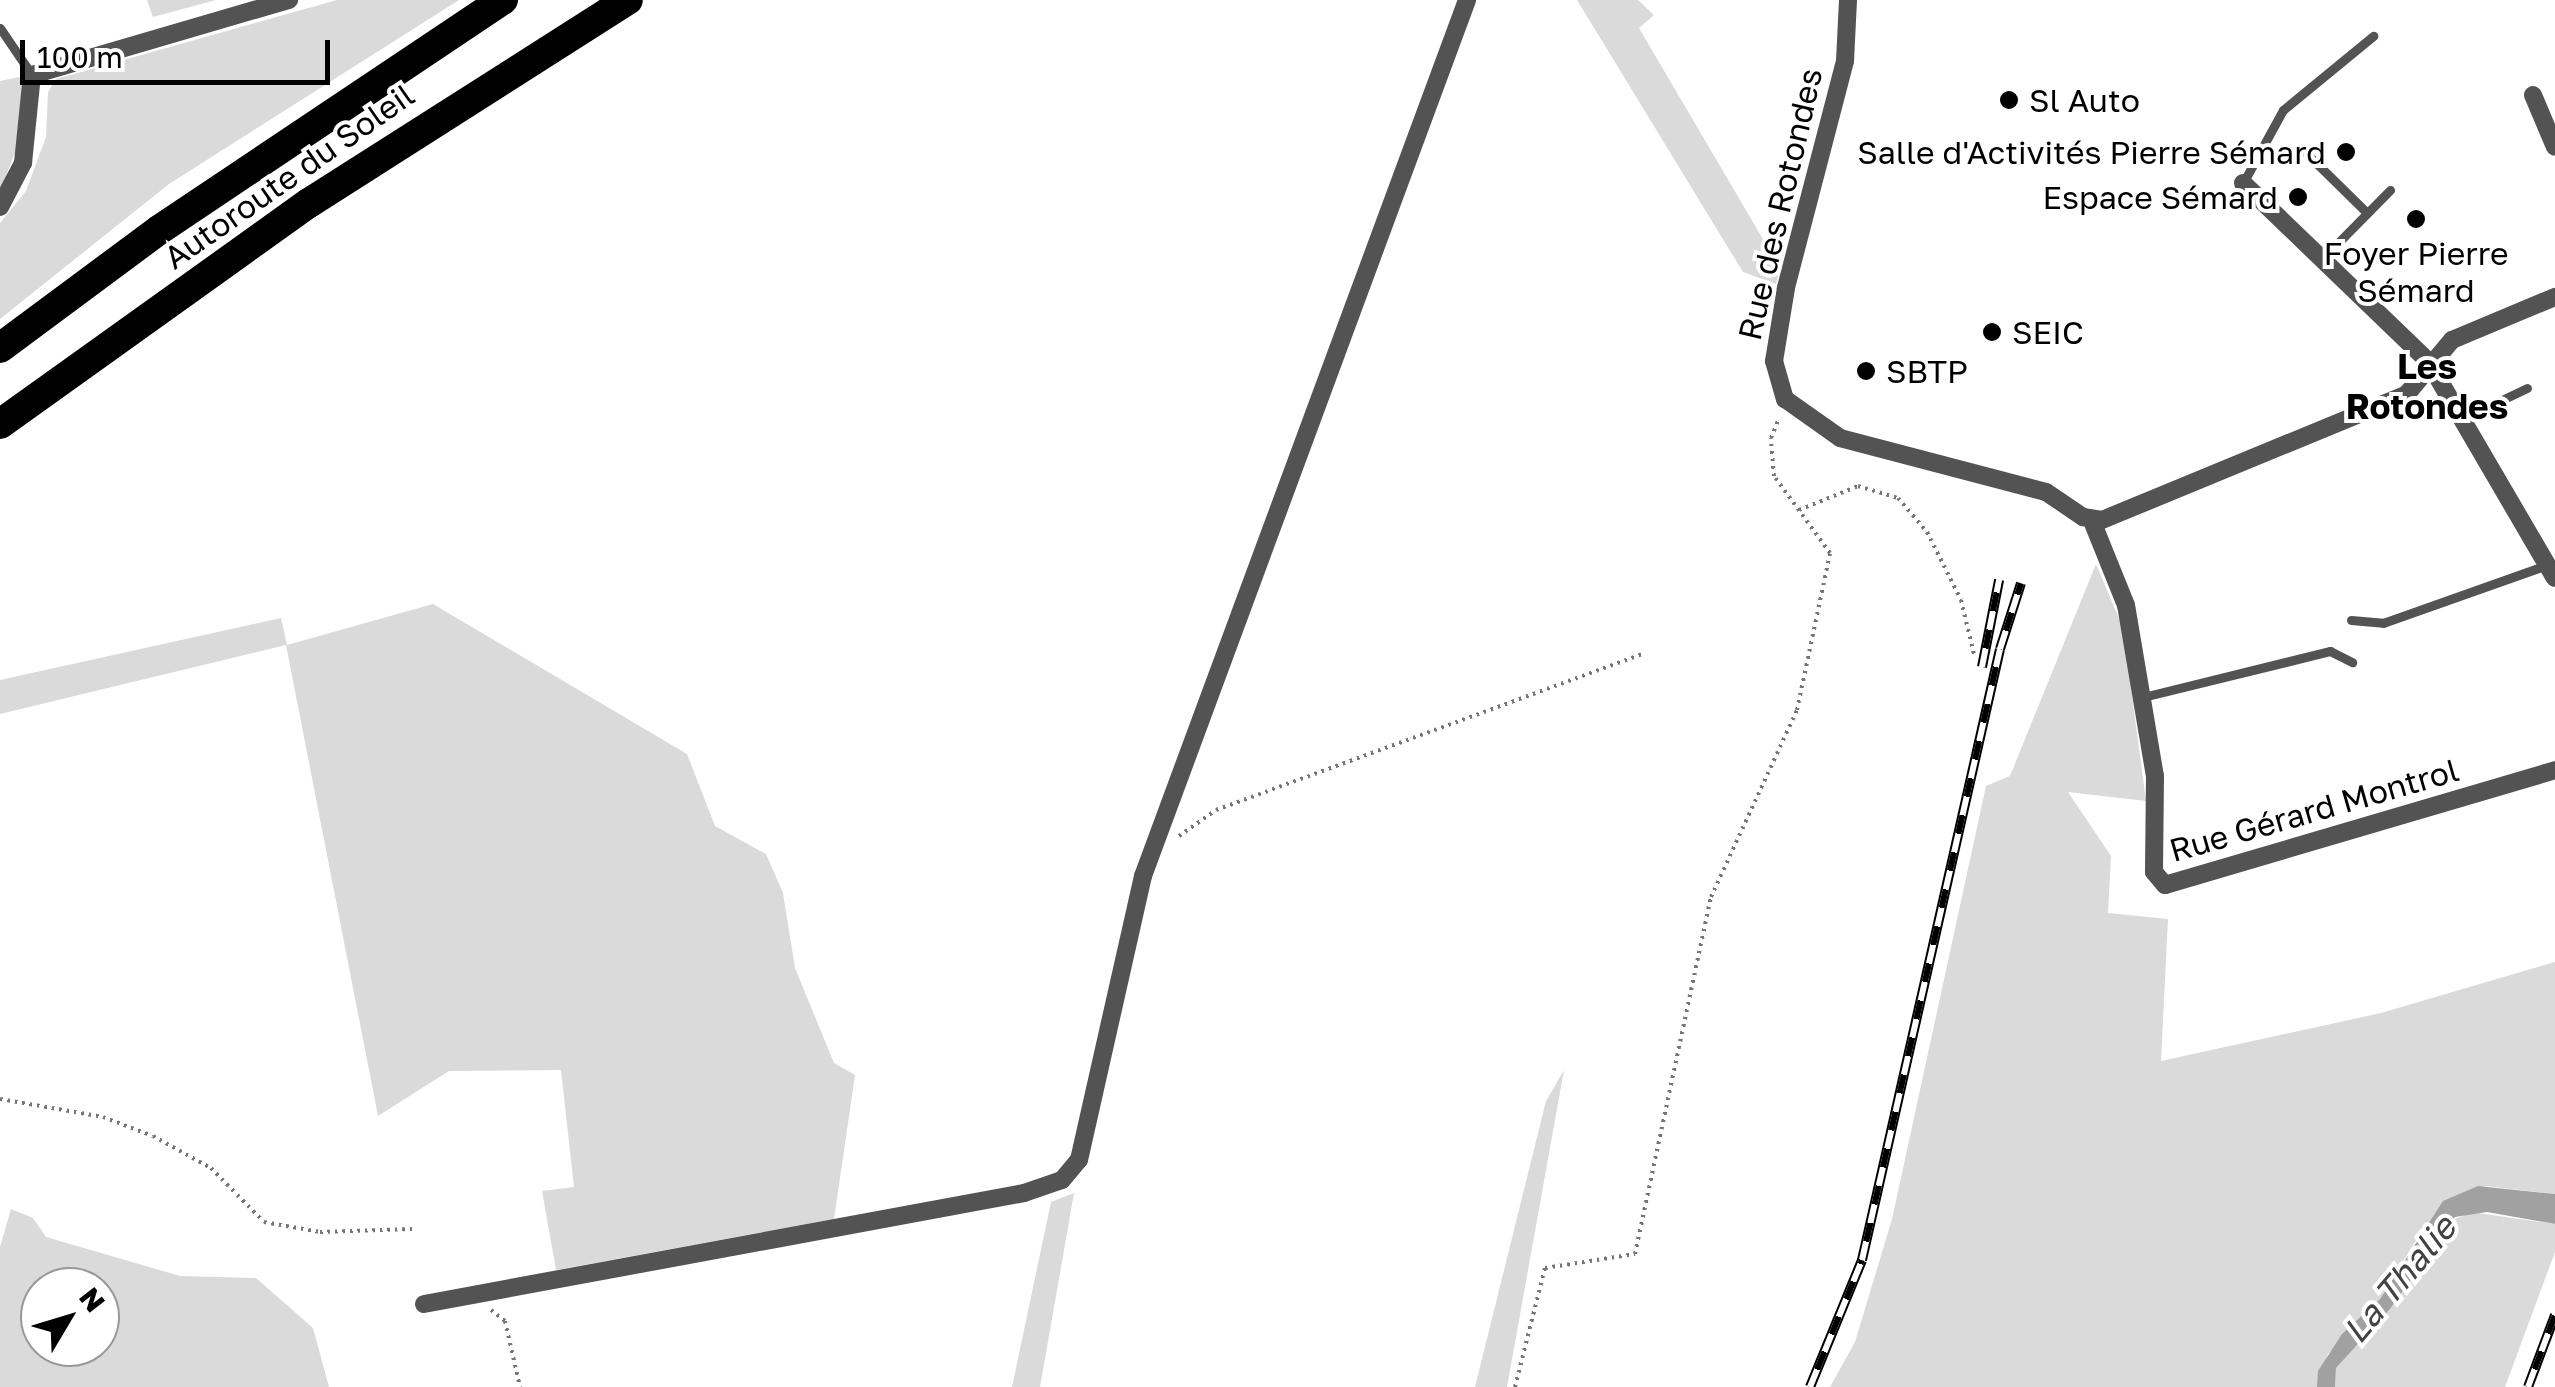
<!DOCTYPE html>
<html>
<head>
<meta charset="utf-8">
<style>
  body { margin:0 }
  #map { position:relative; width:2555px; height:1387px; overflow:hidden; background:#fff; font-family:"Golos Text",sans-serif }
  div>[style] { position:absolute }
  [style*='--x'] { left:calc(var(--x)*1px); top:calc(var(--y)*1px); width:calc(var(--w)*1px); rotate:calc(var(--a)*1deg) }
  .green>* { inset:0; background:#dadada }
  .water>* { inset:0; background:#a1a1a1 }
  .path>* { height:4px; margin-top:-2px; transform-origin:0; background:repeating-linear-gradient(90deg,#757575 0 2.5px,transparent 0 7.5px) }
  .service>* { height:9px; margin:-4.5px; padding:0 4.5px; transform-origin:4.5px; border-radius:4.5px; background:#535353 }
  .minor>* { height:18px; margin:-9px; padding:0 9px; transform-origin:9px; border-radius:9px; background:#535353 }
  .motorway>* { height:30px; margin:-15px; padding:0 15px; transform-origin:15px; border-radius:15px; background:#000 }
  .rail>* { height:10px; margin-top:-5px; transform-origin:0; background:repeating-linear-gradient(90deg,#fff 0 19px,#000 0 38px); box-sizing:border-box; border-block:2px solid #000 }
  .dots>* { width:28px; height:28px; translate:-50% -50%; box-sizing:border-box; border:5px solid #fff; border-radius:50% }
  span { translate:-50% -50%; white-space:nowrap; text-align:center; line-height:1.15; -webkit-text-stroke:8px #fff; paint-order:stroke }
  .poi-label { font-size:32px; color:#000 }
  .left { translate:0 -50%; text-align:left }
  .right { translate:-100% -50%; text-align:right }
  .street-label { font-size:32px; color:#000 }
  .neighbourhood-label { font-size:35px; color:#000; font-weight:700 }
  .water-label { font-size:35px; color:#424242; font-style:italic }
  .north { position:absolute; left:20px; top:1267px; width:100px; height:100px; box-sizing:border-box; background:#fff; border:2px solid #999; border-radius:50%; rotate:52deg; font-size:28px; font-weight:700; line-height:40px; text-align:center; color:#000 }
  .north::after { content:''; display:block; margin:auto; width:35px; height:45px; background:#000; clip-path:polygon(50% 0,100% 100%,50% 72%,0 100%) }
  .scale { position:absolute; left:20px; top:40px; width:310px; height:45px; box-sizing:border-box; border:5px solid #000; border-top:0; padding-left:12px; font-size:30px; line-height:35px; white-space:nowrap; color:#000; -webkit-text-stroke:8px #fff; paint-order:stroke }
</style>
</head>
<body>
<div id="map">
  <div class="green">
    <div style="clip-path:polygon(147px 0,216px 0,153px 17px)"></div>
    <div style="clip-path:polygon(337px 0,459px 0,169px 184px,0 319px,0 223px,26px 191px,46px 137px,48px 92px,56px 79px)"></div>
    <div style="clip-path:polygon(1577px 0,1638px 0,1654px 15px,1639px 28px,1767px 246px,1785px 249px,1776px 284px,1743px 272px)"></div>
    <div style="clip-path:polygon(25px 76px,18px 145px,0 191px,0 81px)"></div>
    <div style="clip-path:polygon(2096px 564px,2123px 628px,2146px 801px,2068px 792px,2111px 856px,2108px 913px,2168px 919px,2161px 1061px,2381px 1013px,2555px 962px,2555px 1194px,2485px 1186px,2418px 1237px,2380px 1299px,2328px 1354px,2317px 1387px,1830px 1387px,1855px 1342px,1892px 1219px,1986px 786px,2010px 776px)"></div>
    <div style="clip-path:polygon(433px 604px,687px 754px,715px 826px,766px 854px,783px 893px,795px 968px,834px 1063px,855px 1075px,834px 1219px,556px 1270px,542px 1191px,574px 1187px,561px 1070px,449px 1071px,378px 1116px,286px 645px,0 714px,0 680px,281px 618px,287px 645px)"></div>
    <div style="clip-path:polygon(1564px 1070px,1507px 1387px,1475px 1387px,1546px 1101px)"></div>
    <div style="clip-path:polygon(1074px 1193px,1040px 1387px,1012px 1387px,1051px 1202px)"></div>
    <div style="clip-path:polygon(evenodd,11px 1209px,33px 1218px,46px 1237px,180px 1276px,256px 1278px,313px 1328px,329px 1387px,0 1387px,0 1247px,11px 1209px,100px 1287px,100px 1347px,40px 1347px,40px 1287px,100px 1287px)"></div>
    <div style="clip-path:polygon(2471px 1212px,2555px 1224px,2555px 1252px,2505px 1387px,2335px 1387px,2336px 1368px,2390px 1309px,2449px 1222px)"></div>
  </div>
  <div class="water">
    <div style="clip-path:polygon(2478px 1186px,2555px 1194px,2555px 1224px,2487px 1212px,2455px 1217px,2390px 1309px,2336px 1368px,2335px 1387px,2317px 1387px,2318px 1371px,2342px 1334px,2380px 1299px,2443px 1201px)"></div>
  </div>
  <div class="path">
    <div style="--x:1799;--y:510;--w:64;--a:-22.1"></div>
    <div style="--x:1858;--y:486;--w:42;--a:16.7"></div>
    <div style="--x:1898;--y:498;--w:45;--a:49.5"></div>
    <div style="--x:1927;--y:532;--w:76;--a:63.4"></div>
    <div style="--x:1961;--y:600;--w:56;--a:76.5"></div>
    <div style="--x:1179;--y:836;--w:45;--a:-35.1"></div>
    <div style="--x:1216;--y:810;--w:455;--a:-20.1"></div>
    <div style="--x:0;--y:1099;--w:105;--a:9.9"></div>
    <div style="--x:103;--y:1117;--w:53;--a:20.8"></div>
    <div style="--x:153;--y:1136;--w:66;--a:28.9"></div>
    <div style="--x:211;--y:1168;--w:76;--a:45.5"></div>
    <div style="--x:264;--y:1222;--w:57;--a:10.1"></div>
    <div style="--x:320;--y:1232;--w:92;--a:-1.9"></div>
    <div style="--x:491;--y:1310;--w:18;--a:38"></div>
    <div style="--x:505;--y:1321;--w:68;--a:77.2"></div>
    <div style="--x:1515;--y:1387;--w:123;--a:-75.9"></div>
    <div style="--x:1545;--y:1268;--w:91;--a:-8.8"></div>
    <div style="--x:1635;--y:1254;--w:365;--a:-78"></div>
    <div style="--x:1711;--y:897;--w:206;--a:-65.3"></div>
    <div style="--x:1797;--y:710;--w:160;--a:-78.1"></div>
    <div style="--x:1830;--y:553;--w:95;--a:-126"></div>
    <div style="--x:1774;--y:476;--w:38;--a:-95"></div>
    <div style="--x:1771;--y:438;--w:22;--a:-68"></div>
  </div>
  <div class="service">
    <div style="--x:0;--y:28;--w:57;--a:55.8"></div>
    <div style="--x:2303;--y:150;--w:90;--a:44.5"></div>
    <div style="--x:2243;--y:183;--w:83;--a:-61.3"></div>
    <div style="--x:2283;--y:110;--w:117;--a:-39.4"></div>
    <div style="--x:2322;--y:259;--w:97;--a:-45.4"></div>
    <div style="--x:2462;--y:419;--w:72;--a:-25.5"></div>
    <div style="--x:2351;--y:620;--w:32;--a:5"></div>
    <div style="--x:2383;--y:623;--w:171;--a:-19.5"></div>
    <div style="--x:2143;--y:697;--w:193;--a:-13.8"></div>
    <div style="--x:2330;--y:651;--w:25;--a:27"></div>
  </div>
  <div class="minor">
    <div style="--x:1848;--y:0;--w:61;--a:92.8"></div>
    <div style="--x:1845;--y:61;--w:235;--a:104.6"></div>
    <div style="--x:1786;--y:288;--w:74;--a:99.3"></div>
    <div style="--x:1774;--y:361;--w:40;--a:74"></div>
    <div style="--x:1785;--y:399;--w:67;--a:35.3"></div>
    <div style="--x:1840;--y:438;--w:213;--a:14.7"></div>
    <div style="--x:2046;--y:492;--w:45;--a:34"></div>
    <div style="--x:2083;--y:517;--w:19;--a:9"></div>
    <div style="--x:2102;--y:520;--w:329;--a:-22.4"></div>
    <div style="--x:2406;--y:395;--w:72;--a:-50.1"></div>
    <div style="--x:2452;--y:340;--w:112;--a:-22.7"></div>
    <div style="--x:2533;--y:95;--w:56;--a:67.1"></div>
    <div style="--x:2243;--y:183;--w:257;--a:43.9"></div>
    <div style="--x:2428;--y:361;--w:251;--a:59.7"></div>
    <div style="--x:0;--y:207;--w:50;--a:-62.4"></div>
    <div style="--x:23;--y:163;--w:88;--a:-84.2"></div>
    <div style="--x:32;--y:75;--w:268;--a:-16.3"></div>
    <div style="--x:2092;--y:521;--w:91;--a:68"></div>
    <div style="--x:2126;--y:605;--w:173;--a:80.4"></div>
    <div style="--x:2155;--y:776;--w:96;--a:90.6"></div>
    <div style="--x:2154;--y:872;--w:17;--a:50"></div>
    <div style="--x:2165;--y:885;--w:407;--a:-16.4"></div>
    <div style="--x:424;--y:1304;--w:610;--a:-10.48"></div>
    <div style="--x:1024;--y:1193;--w:40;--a:-18.9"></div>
    <div style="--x:1062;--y:1180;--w:26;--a:-50"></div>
    <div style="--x:1079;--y:1160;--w:291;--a:-77.3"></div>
    <div style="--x:1143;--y:876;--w:934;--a:-69.7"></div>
  </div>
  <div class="motorway">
    <div style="--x:0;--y:348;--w:198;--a:-36.6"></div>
    <div style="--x:159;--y:230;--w:414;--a:-33.8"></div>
    <div style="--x:0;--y:424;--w:380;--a:-35.6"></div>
    <div style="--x:309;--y:203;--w:378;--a:-32.5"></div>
  </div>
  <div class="rail">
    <div style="--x:1982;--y:667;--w:89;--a:-78.9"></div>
    <div style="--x:1810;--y:1387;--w:137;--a:-67.7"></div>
    <div style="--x:1862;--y:1260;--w:626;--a:-77.27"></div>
    <div style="--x:2000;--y:649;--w:69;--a:-72.3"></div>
    <div style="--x:2528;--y:1387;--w:77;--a:-69.4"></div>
  </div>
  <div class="dots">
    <div style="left:2009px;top:100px;background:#000"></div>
    <div style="left:2346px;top:152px;background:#000"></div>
    <div style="left:2298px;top:197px;background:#000"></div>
    <div style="left:2416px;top:219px;background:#000"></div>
    <div style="left:1992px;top:332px;background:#000"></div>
    <div style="left:1866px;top:371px;background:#000"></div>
  </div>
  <div class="poi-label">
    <span class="left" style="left:2029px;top:100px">Sl Auto</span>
    <span class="right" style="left:2326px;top:152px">Salle d'Activités Pierre Sémard</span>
    <span class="right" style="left:2278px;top:197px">Espace Sémard</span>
    <span style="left:2416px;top:272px">Foyer Pierre<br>Sémard</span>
    <span class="left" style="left:2012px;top:332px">SEIC</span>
    <span class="left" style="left:1886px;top:371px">SBTP</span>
  </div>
  <div class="street-label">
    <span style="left:289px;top:176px;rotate:-35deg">Autoroute du Soleil</span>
    <span style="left:1780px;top:204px;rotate:-77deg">Rue des Rotondes</span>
    <span style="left:2314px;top:810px;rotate:-16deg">Rue Gérard Montrol</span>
  </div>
  <div class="neighbourhood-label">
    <span style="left:2427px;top:386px">Les<br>Rotondes</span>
  </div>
  <div class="water-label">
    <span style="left:2399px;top:1279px;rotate:-50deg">La Thalie</span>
  </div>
  <div class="north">N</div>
  <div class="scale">100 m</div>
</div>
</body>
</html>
